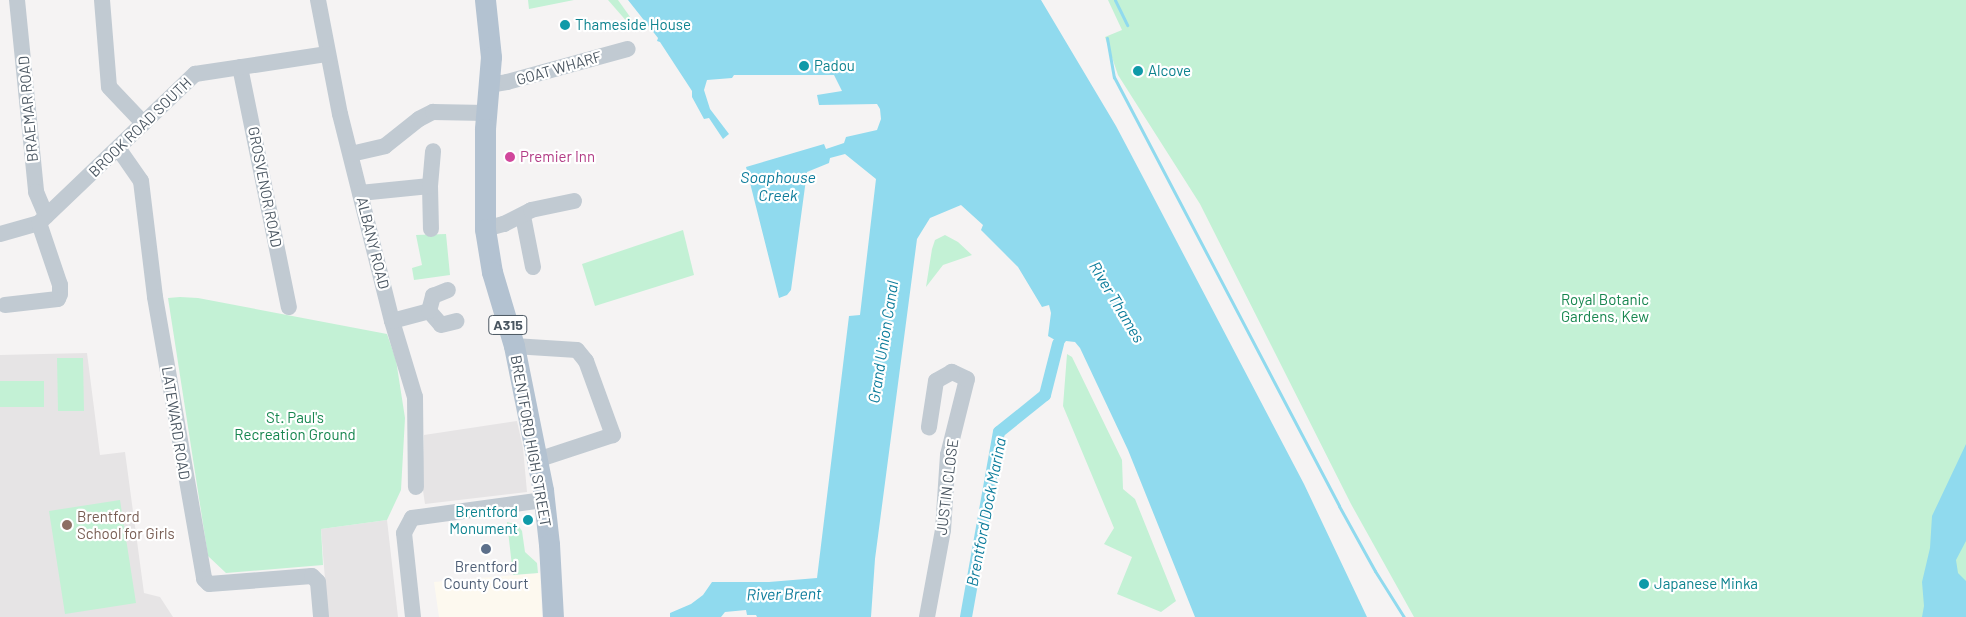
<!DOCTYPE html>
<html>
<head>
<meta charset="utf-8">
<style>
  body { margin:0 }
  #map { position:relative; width:1966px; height:617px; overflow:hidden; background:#f5f3f3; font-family:Barlow,sans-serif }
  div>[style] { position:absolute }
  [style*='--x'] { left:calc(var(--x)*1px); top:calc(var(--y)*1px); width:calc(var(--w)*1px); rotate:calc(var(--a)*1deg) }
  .commercial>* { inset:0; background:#fdf9ef }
  .education>* { inset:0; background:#e6e4e5 }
  .green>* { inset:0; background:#c3f1d5 }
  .water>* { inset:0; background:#90daee }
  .stream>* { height:3px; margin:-1.5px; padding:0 1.5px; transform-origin:1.5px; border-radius:1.5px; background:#90daee }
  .canal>* { height:12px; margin:-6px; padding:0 6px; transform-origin:6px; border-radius:6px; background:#90daee }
  .minor>* { height:16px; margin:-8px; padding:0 8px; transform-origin:8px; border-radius:8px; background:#c1cad2 }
  .major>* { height:21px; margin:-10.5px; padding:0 10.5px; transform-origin:10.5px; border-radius:10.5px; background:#b3c2d1 }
  .dots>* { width:14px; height:14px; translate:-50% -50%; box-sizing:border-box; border:2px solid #fff; border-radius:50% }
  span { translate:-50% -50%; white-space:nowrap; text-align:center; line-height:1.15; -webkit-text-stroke:4.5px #fff; paint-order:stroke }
  .shield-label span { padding:1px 4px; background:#fff; border:1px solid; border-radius:4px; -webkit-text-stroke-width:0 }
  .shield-label { font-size:14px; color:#4a5661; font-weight:700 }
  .culture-label { font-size:15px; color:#0d838f }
  .left { translate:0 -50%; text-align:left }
  .right { translate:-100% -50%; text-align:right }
  .street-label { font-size:15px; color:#4a5661 }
  .hotel-label { font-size:15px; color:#b23c85 }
  .park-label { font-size:15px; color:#17864f }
  .education-label { font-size:15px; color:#785e54 }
  .service-label { font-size:15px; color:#4e5e75 }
  .water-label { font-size:16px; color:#0c7c9b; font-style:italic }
</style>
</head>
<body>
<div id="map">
  <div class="commercial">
    <div style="clip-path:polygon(540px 573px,542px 617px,439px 617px,434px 582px)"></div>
  </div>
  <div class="education">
    <div style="clip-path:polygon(87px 353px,100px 455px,125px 452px,144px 593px,160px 597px,173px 617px,0 617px,0 355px)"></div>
    <div style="clip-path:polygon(517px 421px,523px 448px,527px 492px,425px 504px,422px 484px,424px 435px)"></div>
    <div style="clip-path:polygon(387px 520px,398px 617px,328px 617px,321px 529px)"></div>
  </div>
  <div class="green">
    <div style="clip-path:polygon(528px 0,574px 0,529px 9px)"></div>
    <div style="clip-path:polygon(608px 0,618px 0,633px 21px,629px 24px)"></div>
    <div style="clip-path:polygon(1108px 0,1966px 0,1966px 617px,1414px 617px,1351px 504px,1200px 204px,1118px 75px,1105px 37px,1122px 30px)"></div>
    <div style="clip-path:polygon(683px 230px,694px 275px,595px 306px,582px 264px)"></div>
    <div style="clip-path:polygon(446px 234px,450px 275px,414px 280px,412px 268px,422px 265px,416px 235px)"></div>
    <div style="clip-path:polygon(945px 235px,958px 242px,972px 255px,943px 265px,926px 287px,932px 249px,935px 240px)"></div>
    <div style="clip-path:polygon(180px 297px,198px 298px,387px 334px,396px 360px,405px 418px,401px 490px,387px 520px,321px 529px,323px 565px,226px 573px,208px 556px,168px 298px)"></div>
    <div style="clip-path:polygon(1067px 354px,1072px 357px,1122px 460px,1123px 489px,1135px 499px,1176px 601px,1161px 612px,1117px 594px,1132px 557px,1104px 544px,1114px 528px,1063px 406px)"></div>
    <div style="clip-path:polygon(57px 358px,83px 358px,84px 411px,58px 411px)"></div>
    <div style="clip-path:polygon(0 381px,44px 381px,44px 407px,0 407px)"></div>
    <div style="clip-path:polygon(120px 500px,136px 603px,65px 614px,49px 511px)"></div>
    <div style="clip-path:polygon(507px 522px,518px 525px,522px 531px,525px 552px,537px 563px,538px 573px,513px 575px)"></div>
  </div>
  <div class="water">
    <div style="clip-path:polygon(628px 0,1041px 0,1116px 126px,1144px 179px,1304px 484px,1367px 617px,1195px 617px,1128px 450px,1080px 348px,1075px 342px,1066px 341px,1063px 345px,1055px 342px,1055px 340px,1048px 336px,1051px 313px,1049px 305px,1042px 307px,1018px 267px,981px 230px,983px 225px,961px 205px,930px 218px,917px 239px,875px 559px,871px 617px,757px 617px,756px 615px,747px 615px,746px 610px,725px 612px,721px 617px,670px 617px,670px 613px,691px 604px,703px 595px,712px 582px,769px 582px,817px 578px,849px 316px,860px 315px,876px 179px,845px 154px,830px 158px,829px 163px,807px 172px,791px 290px,787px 295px,779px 298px,746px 167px,824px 144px,826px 149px,844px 143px,846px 137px,877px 130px,881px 119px,880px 109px,877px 104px,819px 105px,817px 95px,842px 91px,834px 75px,734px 75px,732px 78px,707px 80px,704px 90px,710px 109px,729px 134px,723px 139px,709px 118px,704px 119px,692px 97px,692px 91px,660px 42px,657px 41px,658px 38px)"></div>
    <div style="clip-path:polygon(1966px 444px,1966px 541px,1956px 560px,1958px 573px,1966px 581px,1966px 617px,1922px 617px,1924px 606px,1922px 582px,1930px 548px,1932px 516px)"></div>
  </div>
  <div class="stream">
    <div style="--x:1115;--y:0;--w:28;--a:64"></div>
    <div style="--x:1107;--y:38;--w:40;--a:80"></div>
    <div style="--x:1114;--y:77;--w:484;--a:62.3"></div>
    <div style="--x:1339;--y:506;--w:74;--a:61"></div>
    <div style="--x:1375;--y:571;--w:54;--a:57.8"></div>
  </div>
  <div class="canal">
    <div style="--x:966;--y:617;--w:188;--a:-79.9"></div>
    <div style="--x:999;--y:432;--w:59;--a:-38.8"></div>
    <div style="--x:1045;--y:395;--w:53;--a:-75.7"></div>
  </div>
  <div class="minor">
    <div style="--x:17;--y:0;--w:193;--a:84.3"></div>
    <div style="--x:36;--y:192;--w:26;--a:67"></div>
    <div style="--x:102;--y:0;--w:87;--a:85.4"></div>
    <div style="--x:109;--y:87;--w:50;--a:46.6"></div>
    <div style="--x:318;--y:0;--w:116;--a:79.1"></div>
    <div style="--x:340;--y:114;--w:213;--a:75.9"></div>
    <div style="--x:392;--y:321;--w:79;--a:73.2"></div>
    <div style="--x:415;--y:397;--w:90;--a:89.4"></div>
    <div style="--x:240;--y:67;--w:245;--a:78.5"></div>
    <div style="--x:489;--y:85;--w:18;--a:-9"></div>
    <div style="--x:507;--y:82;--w:125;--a:-15.3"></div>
    <div style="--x:118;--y:148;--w:40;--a:55.1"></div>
    <div style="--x:141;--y:181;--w:117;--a:83.1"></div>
    <div style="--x:155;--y:297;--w:286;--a:80.1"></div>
    <div style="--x:204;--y:579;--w:7;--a:45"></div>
    <div style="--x:209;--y:584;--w:103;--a:-4.4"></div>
    <div style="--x:312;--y:576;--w:8;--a:45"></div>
    <div style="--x:318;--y:582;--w:35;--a:85"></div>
    <div style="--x:351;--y:154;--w:35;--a:-13"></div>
    <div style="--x:385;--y:146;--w:43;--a:-38.5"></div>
    <div style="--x:419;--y:119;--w:16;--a:-27"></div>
    <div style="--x:433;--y:112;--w:53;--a:1.1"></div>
    <div style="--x:430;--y:186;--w:43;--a:88.7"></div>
    <div style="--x:360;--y:193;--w:70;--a:-5.7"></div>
    <div style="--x:430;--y:186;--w:35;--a:-85"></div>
    <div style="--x:523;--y:216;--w:52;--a:78.9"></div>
    <div style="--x:485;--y:229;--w:20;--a:-15"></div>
    <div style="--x:504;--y:224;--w:30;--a:-27"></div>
    <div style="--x:531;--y:210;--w:44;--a:-11.8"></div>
    <div style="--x:0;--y:234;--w:41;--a:-15.8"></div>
    <div style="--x:39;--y:223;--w:216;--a:-43.7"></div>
    <div style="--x:195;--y:74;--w:134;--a:-8.6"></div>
    <div style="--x:5;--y:305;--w:53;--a:-6.5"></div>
    <div style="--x:58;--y:299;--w:5;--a:-68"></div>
    <div style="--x:60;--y:294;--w:9;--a:-90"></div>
    <div style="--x:60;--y:285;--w:65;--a:-108.7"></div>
    <div style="--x:429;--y:311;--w:18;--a:49"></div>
    <div style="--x:441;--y:325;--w:16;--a:-14"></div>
    <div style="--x:392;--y:321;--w:38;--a:-15"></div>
    <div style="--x:429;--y:311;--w:16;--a:-75"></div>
    <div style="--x:433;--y:296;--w:16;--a:-22"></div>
    <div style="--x:514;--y:346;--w:63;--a:3.6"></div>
    <div style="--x:577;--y:350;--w:14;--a:51"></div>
    <div style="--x:586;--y:361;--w:79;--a:70"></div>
    <div style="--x:613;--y:435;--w:80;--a:161.8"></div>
    <div style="--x:413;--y:617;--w:84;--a:-96.1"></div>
    <div style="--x:404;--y:533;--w:17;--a:-62"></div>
    <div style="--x:412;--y:518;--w:133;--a:-7.8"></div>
    <div style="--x:927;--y:617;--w:88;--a:-79.6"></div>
    <div style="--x:943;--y:530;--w:75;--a:-86.2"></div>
    <div style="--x:948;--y:455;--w:78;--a:-76"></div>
    <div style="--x:967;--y:379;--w:17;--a:-155"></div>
    <div style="--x:952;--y:372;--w:18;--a:151"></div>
    <div style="--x:936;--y:381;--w:47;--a:98.7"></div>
  </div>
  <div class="major">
    <div style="--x:485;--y:0;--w:57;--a:84"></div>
    <div style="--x:491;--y:57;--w:72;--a:94.8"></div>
    <div style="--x:485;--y:129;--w:100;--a:90"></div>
    <div style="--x:485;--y:229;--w:44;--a:80.8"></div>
    <div style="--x:492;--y:272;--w:77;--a:73.4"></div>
    <div style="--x:514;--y:346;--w:147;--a:78.6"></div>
    <div style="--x:543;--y:490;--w:54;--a:83.7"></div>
    <div style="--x:549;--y:544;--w:73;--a:86.9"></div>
  </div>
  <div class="dots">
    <div style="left:565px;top:25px;background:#0f9aa8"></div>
    <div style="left:804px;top:66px;background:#0f9aa8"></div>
    <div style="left:1138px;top:71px;background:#0f9aa8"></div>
    <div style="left:510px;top:157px;background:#d1479c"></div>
    <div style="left:528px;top:520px;background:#0f9aa8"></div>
    <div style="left:67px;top:525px;background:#8d6e63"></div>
    <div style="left:486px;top:549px;background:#5c6f8a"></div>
    <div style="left:1644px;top:584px;background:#0f9aa8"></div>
  </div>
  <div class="shield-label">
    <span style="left:508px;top:325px">A315</span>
  </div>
  <div class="culture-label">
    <span class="left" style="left:575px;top:25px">Thameside House</span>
    <span class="left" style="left:814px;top:66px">Padou</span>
    <span class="left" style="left:1148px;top:71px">Alcove</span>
    <span class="right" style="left:518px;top:520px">Brentford<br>Monument</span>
    <span class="left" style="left:1654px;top:584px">Japanese Minka</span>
  </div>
  <div class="street-label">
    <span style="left:559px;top:68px;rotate:-16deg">GOAT WHARF</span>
    <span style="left:28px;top:109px;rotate:-95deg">BRAEMAR ROAD</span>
    <span style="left:140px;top:127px;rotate:-44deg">BROOK ROAD SOUTH</span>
    <span style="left:265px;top:187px;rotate:79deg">GROSVENOR ROAD</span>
    <span style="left:373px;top:243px;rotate:76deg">ALBANY ROAD</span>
    <span style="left:176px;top:423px;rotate:81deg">LATEWARD ROAD</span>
    <span style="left:531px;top:441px;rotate:80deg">BRENTFORD HIGH STREET</span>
    <span style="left:947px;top:487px;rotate:-83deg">JUSTIN CLOSE</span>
  </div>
  <div class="hotel-label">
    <span class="left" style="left:520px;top:157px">Premier Inn</span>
  </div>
  <div class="park-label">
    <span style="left:1605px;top:308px">Royal Botanic<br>Gardens, Kew</span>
    <span style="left:295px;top:426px">St. Paul's<br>Recreation Ground</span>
  </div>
  <div class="education-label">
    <span class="left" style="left:77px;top:525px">Brentford<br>School for Girls</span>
  </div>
  <div class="service-label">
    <span style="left:486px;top:575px">Brentford<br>County Court</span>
  </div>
  <div class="water-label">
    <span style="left:778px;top:186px">Soaphouse<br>Creek</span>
    <span style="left:1117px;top:302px;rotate:59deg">River Thames</span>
    <span style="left:883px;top:342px;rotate:-81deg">Grand Union Canal</span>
    <span style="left:986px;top:512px;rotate:-79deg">Brentford Dock Marina</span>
    <span style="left:784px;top:594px;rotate:-1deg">River Brent</span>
  </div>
</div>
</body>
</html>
